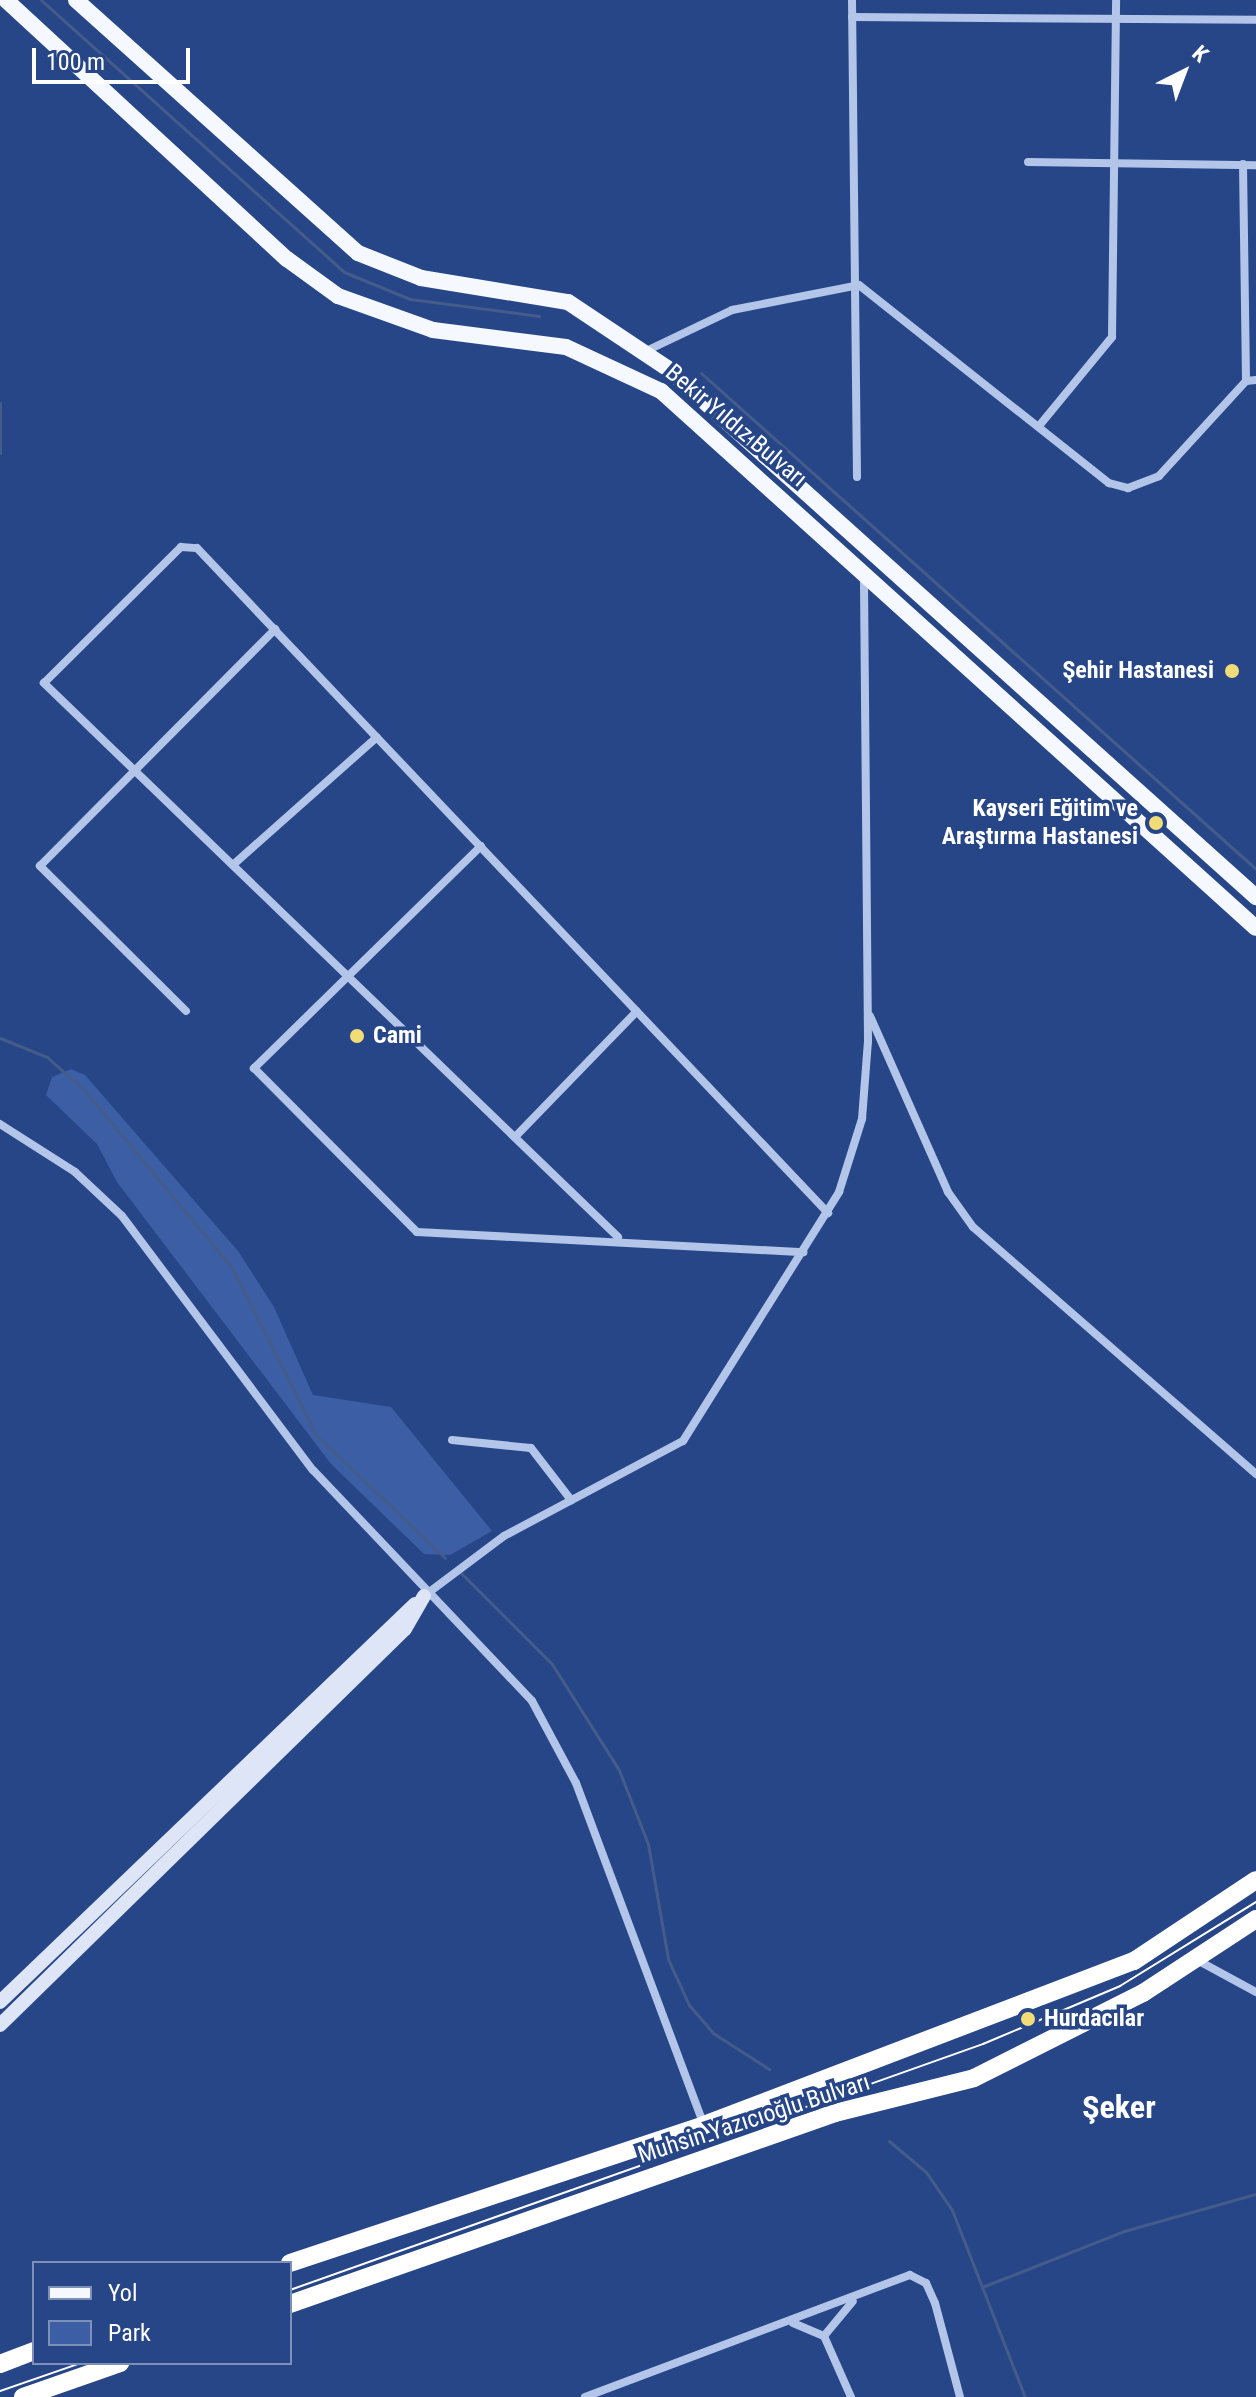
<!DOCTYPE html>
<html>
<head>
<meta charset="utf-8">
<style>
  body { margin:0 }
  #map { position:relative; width:1256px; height:2397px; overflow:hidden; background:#274688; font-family:"Roboto Condensed",sans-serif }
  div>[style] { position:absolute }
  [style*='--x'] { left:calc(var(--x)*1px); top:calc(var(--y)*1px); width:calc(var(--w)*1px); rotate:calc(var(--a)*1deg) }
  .green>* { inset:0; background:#3b5ea4 }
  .stream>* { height:3px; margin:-1.5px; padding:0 1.5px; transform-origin:1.5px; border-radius:1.5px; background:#455c8b }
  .street>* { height:8px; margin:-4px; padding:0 4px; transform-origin:4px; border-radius:4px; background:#b3c5e9 }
  .secondary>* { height:14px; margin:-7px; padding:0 7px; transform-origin:7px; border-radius:7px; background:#dde5f7 }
  .primary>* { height:16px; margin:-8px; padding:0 8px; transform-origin:8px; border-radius:8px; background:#f5f8fe }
  .highway>* { height:18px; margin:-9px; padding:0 9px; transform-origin:9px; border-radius:9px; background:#fff }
  .tram>* { height:2px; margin:-1px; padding:0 1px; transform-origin:1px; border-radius:1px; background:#fff }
  .dots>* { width:22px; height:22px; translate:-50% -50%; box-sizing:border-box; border:4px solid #274688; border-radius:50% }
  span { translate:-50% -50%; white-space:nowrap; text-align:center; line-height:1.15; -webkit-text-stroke:7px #274688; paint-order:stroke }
  .street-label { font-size:24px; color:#fff }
  .poi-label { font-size:24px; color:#fff; font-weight:700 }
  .right { translate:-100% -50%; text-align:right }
  .left { translate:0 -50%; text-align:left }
  .district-label { font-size:32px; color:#fff; font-weight:700 }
  .legend { position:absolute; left:32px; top:2261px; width:260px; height:104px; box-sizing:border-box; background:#274688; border:2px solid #7d90b8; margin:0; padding:10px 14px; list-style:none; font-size:24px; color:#fff }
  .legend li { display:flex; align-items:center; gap:16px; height:40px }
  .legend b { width:40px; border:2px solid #7d90b8 }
  .north { position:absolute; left:1144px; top:32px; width:80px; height:80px; -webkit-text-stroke:6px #274688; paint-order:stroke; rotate:42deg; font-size:22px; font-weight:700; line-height:32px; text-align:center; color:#fff }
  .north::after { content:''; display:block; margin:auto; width:28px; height:36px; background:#fff; clip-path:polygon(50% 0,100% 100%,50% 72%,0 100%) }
  .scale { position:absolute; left:32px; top:48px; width:158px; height:36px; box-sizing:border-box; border:4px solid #fff; border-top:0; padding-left:10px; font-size:24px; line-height:28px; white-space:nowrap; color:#fff; -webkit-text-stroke:6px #274688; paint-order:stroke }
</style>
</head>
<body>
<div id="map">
  <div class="green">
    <div style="clip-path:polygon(71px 1069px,85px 1075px,238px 1251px,274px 1307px,313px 1395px,391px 1407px,492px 1531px,450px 1555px,424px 1554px,331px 1464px,117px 1182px,97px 1144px,46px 1095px,52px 1077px)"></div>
  </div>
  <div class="stream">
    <div style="--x:41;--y:0;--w:407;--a:41.9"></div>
    <div style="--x:344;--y:272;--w:71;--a:22.2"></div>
    <div style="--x:410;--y:299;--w:130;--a:7.5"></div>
    <div style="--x:701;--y:373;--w:744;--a:41.79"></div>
    <div style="--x:0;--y:403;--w:50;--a:90"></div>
    <div style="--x:0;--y:1038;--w:51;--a:22"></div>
    <div style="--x:47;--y:1057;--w:51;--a:41.8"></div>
    <div style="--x:85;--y:1091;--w:228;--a:50.2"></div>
    <div style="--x:231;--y:1266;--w:189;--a:63.3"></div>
    <div style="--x:316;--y:1435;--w:178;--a:43.6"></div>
    <div style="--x:460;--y:1572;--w:130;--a:45"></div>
    <div style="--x:552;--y:1664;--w:125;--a:57.7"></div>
    <div style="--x:619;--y:1770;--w:79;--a:68.6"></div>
    <div style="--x:648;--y:1844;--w:117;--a:80.1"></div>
    <div style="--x:668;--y:1959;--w:51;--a:65.5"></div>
    <div style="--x:689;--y:2005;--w:37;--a:49"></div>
    <div style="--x:713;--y:2033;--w:67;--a:32.7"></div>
    <div style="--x:889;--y:2141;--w:48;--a:40"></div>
    <div style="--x:926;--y:2172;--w:46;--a:55.6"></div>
    <div style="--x:952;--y:2210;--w:201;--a:68.7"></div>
    <div style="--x:982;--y:2287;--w:153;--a:-21.5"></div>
    <div style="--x:1124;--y:2231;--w:137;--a:-15.7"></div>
  </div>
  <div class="street">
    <div style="--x:852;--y:0;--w:477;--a:89.4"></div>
    <div style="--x:852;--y:17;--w:404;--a:0.4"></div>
    <div style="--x:1028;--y:162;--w:228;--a:0.8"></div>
    <div style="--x:1243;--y:164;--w:217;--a:89.2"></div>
    <div style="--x:644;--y:352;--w:98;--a:-25.5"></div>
    <div style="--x:732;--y:310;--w:129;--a:-11.1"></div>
    <div style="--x:859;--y:285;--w:319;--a:38.4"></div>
    <div style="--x:1109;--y:483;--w:20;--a:15"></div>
    <div style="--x:1128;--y:488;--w:33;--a:-21"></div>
    <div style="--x:1159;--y:476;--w:129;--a:-47.5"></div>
    <div style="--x:1246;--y:381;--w:10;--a:-6"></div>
    <div style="--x:1039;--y:426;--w:115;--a:-50.6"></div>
    <div style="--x:1112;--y:337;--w:337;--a:-89.3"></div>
    <div style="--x:481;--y:846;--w:318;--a:135.6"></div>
    <div style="--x:254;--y:1068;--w:231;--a:45.2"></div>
    <div style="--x:417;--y:1232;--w:387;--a:3"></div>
    <div style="--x:234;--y:864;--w:191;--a:-41.6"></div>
    <div style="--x:186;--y:1011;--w:206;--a:-135.2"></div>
    <div style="--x:40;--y:866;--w:334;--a:-45.2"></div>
    <div style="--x:870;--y:1016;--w:193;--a:66.1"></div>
    <div style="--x:948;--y:1192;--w:43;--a:54.5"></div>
    <div style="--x:973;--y:1227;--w:376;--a:41.1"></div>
    <div style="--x:0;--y:1124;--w:89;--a:32.6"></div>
    <div style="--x:75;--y:1172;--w:64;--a:43.1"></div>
    <div style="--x:122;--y:1216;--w:318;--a:53.1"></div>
    <div style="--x:313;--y:1470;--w:318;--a:46.5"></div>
    <div style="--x:532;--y:1701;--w:93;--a:61.8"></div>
    <div style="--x:576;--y:1783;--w:365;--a:69.5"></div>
    <div style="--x:515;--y:1137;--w:175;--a:-45.9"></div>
    <div style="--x:618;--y:1237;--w:798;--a:-136.02"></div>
    <div style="--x:44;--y:683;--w:193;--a:-44.8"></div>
    <div style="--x:181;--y:547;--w:16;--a:4"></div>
    <div style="--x:197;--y:548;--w:917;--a:46.5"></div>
    <div style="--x:452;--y:1440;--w:79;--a:5.8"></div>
    <div style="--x:531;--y:1448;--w:66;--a:52.4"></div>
    <div style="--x:424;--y:1596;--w:100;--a:-36.9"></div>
    <div style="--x:504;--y:1536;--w:203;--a:-28"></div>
    <div style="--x:683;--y:1441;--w:294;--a:-57.9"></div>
    <div style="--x:839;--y:1192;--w:77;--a:-72.5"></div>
    <div style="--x:862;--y:1119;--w:78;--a:-85.6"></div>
    <div style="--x:868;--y:1041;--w:464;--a:-90.5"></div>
    <div style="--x:1197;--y:1960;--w:67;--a:28.5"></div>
    <div style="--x:793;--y:2323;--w:34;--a:23"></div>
    <div style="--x:824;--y:2336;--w:67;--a:66.1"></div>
    <div style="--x:824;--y:2336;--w:45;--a:-50.4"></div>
    <div style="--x:585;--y:2397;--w:347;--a:-20.6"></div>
    <div style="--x:910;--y:2275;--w:18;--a:27"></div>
    <div style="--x:926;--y:2283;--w:22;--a:66"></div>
    <div style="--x:935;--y:2303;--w:97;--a:75.1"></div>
  </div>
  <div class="secondary">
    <div style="--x:0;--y:2002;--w:575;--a:-43.8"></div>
    <div style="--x:0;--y:2025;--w:566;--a:-44.36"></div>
    <div style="--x:405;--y:1629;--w:38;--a:-60"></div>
  </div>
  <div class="primary">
    <div style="--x:6;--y:0;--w:382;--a:42.7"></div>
    <div style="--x:287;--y:259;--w:63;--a:36"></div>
    <div style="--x:338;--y:296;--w:101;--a:19.7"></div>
    <div style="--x:433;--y:330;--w:134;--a:7.3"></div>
    <div style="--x:566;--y:347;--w:105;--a:24.9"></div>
    <div style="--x:661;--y:391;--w:801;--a:42.07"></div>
    <div style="--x:76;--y:0;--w:379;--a:41.9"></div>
    <div style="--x:358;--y:253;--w:68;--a:21.6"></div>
    <div style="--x:421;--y:278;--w:149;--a:9.3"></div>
    <div style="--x:568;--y:302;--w:119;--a:33.7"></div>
    <div style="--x:667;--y:368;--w:792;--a:41.93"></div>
  </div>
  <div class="highway">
    <div style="--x:290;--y:2263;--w:436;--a:-18.4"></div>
    <div style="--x:704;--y:2125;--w:460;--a:-20.9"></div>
    <div style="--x:1134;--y:1961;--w:146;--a:-33.6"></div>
    <div style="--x:290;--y:2304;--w:577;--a:-19.31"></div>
    <div style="--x:835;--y:2113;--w:143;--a:-14.1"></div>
    <div style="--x:974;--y:2078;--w:189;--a:-26.7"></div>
    <div style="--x:1143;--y:1993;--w:135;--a:-33.2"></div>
    <div style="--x:0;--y:2364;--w:36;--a:-21"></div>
    <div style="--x:23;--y:2397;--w:103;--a:-19.3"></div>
  </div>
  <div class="tram">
    <div style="--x:290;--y:2290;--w:735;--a:-19.54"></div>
    <div style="--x:983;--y:2044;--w:149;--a:-22.9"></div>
    <div style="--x:1120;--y:1986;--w:160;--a:-31.7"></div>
    <div style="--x:0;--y:2391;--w:86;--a:-19.1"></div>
  </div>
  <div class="dots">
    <div style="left:1232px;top:671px;background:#f1dc78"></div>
    <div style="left:1156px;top:823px;background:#f1dc78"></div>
    <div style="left:357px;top:1036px;background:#f1dc78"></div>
    <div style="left:1028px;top:2019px;background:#f1dc78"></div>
  </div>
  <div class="street-label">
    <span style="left:736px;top:426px;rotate:40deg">Bekir Yıldız Bulvarı</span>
    <span style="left:754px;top:2119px;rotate:-18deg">Muhsin Yazıcıoğlu Bulvarı</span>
  </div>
  <div class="poi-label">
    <span class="right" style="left:1214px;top:671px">Şehir Hastanesi</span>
    <span class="right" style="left:1138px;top:823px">Kayseri Eğitim ve<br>Araştırma Hastanesi</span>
    <span class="left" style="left:373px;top:1036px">Cami</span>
    <span class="left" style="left:1044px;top:2019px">Hurdacılar</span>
  </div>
  <div class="district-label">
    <span style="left:1119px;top:2107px">Şeker</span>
  </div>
  <ul class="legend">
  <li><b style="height:10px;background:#f5f8fe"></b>Yol</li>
  <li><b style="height:22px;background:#3b5ea4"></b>Park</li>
  </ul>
  <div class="north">K</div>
  <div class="scale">100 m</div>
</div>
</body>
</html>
